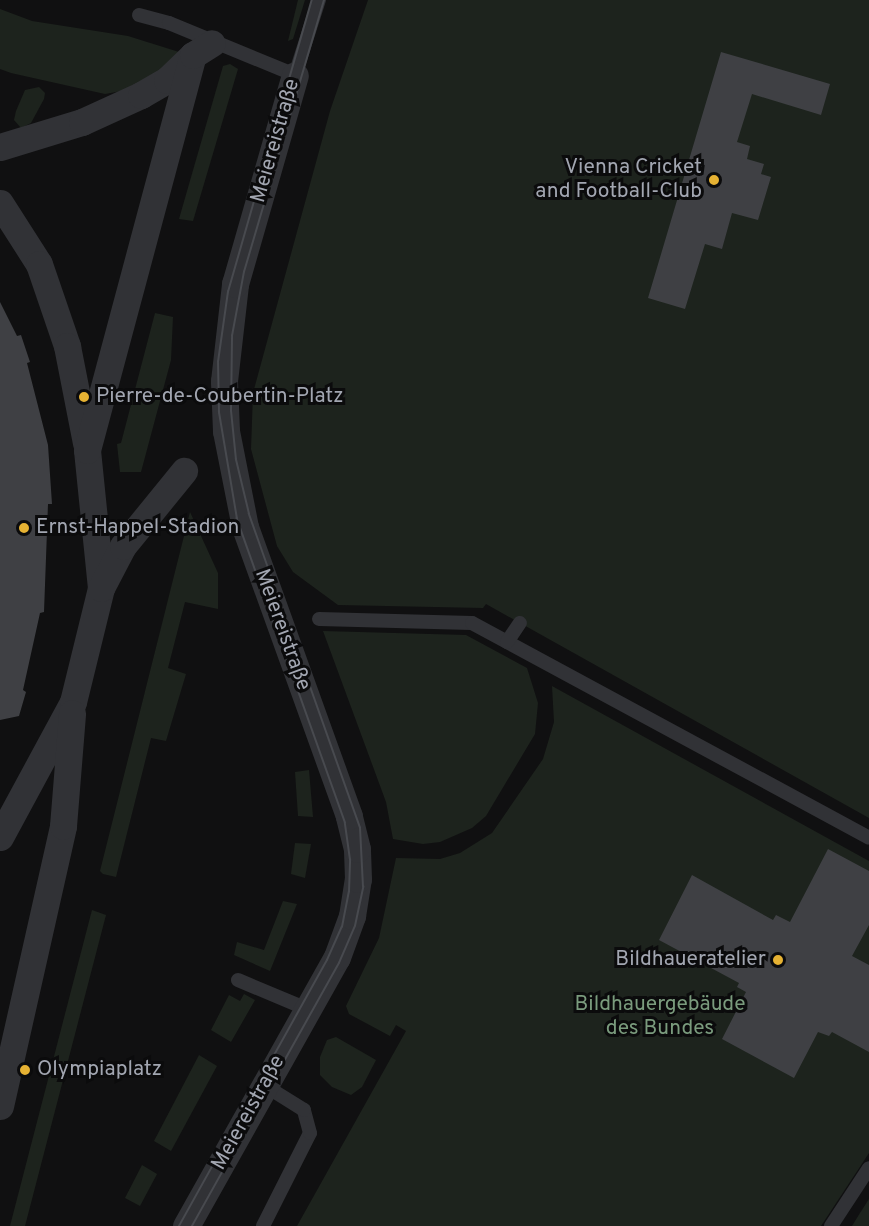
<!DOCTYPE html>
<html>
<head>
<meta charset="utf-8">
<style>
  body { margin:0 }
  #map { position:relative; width:869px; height:1226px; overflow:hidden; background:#101011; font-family:Overpass,sans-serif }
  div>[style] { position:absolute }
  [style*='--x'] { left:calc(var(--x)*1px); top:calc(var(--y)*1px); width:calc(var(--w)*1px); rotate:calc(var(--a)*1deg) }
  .green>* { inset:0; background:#1d231d }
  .building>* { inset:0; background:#3f4044 }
  .lane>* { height:14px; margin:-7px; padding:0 7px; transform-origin:7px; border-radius:7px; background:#313236 }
  .street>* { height:27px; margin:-13.5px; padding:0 13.5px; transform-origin:13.5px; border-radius:13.5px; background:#313236 }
  .tram>* { height:1.5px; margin:-0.75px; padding:0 0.75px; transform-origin:0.75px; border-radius:0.75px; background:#484a4f }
  .dots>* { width:16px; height:16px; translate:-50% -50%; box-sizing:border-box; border:3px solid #0b0b0c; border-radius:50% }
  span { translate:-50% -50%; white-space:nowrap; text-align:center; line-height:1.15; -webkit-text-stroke:6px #0b0b0c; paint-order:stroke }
  .street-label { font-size:21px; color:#a2a6b1 }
  .poi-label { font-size:21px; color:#a2a6b1 }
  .right { translate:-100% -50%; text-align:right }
  .left { translate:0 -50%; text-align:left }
  .park-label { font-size:21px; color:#7a9b7d }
</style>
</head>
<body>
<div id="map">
  <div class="green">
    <div style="clip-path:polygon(298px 0,305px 0,293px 39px,288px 41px)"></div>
    <div style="clip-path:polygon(368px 0,869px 0,869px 818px,486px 604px,483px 608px,338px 605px,293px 572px,277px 546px,251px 449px,253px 393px,330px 111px)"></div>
    <div style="clip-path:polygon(0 9px,32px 21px,128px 36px,179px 52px,178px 58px,133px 89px,105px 94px,11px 73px,0 69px)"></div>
    <div style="clip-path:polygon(230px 64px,238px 69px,193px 221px,179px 219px,223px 66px)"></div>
    <div style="clip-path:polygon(39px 87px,45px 93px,44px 99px,31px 123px,21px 128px,14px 120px,16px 111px,25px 90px)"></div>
    <div style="clip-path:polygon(155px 313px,173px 317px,171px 360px,141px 472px,120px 472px,117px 444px,121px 443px)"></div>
    <div style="clip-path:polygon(190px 512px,218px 573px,218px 609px,185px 602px,168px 668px,186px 674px,166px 741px,151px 738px,116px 877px,103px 874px,100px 871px)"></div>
    <div style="clip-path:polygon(323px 631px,466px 635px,527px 668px,538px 703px,535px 734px,486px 816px,472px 828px,440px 842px,423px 844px,393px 839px,386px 802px)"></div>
    <div style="clip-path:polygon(552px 686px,869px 861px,869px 1153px,821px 1226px,297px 1226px,406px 1031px,396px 1025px,390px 1036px,349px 1014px,346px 1006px,379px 938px,396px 858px,440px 859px,460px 853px,492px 833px,543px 759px,554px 722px)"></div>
    <div style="clip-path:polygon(309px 770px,313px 817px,298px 816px,295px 772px)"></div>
    <div style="clip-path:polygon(295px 843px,311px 844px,305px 878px,291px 874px)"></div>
    <div style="clip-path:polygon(283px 901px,297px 904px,270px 971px,234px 955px,237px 942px,264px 950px)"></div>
    <div style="clip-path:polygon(92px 910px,106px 915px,25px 1226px,10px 1226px)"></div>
    <div style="clip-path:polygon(244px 994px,255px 1000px,231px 1042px,211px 1030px,229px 995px,240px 1001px)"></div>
    <div style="clip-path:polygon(336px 1037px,376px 1060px,362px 1087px,351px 1095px,332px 1087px,320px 1075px,320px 1057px,327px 1040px)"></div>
    <div style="clip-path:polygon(199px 1055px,217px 1066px,171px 1151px,154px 1141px)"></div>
    <div style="clip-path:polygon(142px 1165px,157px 1174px,140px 1206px,125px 1198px)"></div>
    <div style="clip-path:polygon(869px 1199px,869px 1226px,852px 1226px,860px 1213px)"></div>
  </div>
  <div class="building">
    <div style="clip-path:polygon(721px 52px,830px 84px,821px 115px,752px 94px,737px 142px,750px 146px,747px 159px,764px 164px,761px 174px,771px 177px,758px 220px,732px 213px,722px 249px,705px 244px,685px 309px,648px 298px)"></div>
    <div style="clip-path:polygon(0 302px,17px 336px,21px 335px,30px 362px,27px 363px,48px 445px,52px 504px,48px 504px,44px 612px,40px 613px,23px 690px,26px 692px,19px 716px,0 720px)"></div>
    <div style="clip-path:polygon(828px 849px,869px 871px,869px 925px,852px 956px,869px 965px,869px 1052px,832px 1032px,829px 1036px,818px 1032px,794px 1078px,722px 1039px,746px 992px,737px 987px,739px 983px,659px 940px,692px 875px,773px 920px,776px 915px,790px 922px)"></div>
  </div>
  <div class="lane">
    <div style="--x:139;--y:15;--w:31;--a:15"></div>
    <div style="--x:169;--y:23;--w:136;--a:22.4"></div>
    <div style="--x:295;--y:75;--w:79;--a:-72.3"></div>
    <div style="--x:319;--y:619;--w:153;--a:1.5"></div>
    <div style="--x:472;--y:623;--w:451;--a:28.4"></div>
    <div style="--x:507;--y:642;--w:23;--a:-56"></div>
    <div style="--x:238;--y:980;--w:75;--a:22.8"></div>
    <div style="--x:263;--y:1226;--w:104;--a:-63.2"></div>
    <div style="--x:310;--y:1133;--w:24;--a:-105"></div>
    <div style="--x:304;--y:1110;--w:47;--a:-148"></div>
    <div style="--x:831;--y:1226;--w:69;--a:-56.8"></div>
  </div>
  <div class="street">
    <div style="--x:0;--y:147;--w:86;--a:-17"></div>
    <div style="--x:82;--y:122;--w:65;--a:-24.6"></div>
    <div style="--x:141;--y:95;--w:30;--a:-30"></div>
    <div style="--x:167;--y:80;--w:35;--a:-44"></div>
    <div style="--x:0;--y:203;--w:72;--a:57.4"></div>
    <div style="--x:39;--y:264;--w:87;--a:71.1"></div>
    <div style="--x:67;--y:346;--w:99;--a:78.9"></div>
    <div style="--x:101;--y:588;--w:139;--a:-95.8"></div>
    <div style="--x:87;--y:450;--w:409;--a:-75"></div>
    <div style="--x:193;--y:55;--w:22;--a:-32"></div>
    <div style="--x:0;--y:837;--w:153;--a:-61.6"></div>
    <div style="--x:73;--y:702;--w:117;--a:-76.2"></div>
    <div style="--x:101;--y:588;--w:47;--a:-62.4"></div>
    <div style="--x:123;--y:546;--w:97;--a:-50.9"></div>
    <div style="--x:0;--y:1106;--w:287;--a:-77.3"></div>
    <div style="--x:63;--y:826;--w:113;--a:-85.4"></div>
    <div style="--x:186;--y:1226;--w:308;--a:-60.7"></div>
    <div style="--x:337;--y:957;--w:44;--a:-69.9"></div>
    <div style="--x:352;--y:916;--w:37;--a:-81"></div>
    <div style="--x:358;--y:879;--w:30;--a:-92"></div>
    <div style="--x:357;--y:849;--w:34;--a:-104"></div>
    <div style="--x:349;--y:816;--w:307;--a:-109.8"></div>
    <div style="--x:245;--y:527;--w:98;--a:-101.2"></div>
    <div style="--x:226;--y:431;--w:50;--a:-92.3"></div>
    <div style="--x:224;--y:381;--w:98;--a:-83.5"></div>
    <div style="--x:235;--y:284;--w:217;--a:-74"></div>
  </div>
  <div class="tram">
    <div style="--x:179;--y:1226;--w:304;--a:-60.9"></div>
    <div style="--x:327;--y:960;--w:36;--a:-66"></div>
    <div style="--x:342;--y:927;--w:36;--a:-79"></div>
    <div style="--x:349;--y:892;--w:32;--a:-88"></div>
    <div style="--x:350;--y:860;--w:37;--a:-98"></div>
    <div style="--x:345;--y:823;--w:323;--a:-109.6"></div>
    <div style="--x:237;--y:519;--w:108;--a:-99.6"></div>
    <div style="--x:219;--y:413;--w:51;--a:-91.1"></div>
    <div style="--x:218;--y:362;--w:71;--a:-81.9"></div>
    <div style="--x:228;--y:292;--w:304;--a:-74"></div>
    <div style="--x:192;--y:1226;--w:301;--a:-60.8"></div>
    <div style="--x:339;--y:963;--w:40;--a:-66.6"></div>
    <div style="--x:355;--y:926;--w:40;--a:-78"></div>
    <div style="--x:363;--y:887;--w:59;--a:-92.9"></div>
    <div style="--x:360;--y:828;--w:333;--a:-109.5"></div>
    <div style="--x:249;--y:514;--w:56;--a:-103.5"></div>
    <div style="--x:236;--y:460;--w:49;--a:-95.8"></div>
    <div style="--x:231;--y:411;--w:75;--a:-89.2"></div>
    <div style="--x:232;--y:336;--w:65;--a:-79.4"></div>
    <div style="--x:244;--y:272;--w:284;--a:-73.6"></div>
  </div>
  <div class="dots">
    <div style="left:714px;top:180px;background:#e6b233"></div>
    <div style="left:84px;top:397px;background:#e6b233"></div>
    <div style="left:24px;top:528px;background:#e6b233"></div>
    <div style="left:778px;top:960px;background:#e6b233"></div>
    <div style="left:25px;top:1070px;background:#e6b233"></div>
  </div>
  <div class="street-label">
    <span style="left:276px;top:141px;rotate:-74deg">Meiereistraße</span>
    <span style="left:282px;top:630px;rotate:70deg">Meiereistraße</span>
    <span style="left:249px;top:1113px;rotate:-61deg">Meiereistraße</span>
  </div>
  <div class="poi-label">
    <span class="right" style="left:702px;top:180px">Vienna Cricket<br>and Football-Club</span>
    <span class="left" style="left:96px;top:397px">Pierre-de-Coubertin-Platz</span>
    <span class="left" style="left:36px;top:528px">Ernst-Happel-Stadion</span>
    <span class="right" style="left:766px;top:960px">Bildhaueratelier</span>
    <span class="left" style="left:37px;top:1070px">Olympiaplatz</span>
  </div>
  <div class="park-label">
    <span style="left:660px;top:1017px">Bildhauergebäude<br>des Bundes</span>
  </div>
</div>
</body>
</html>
